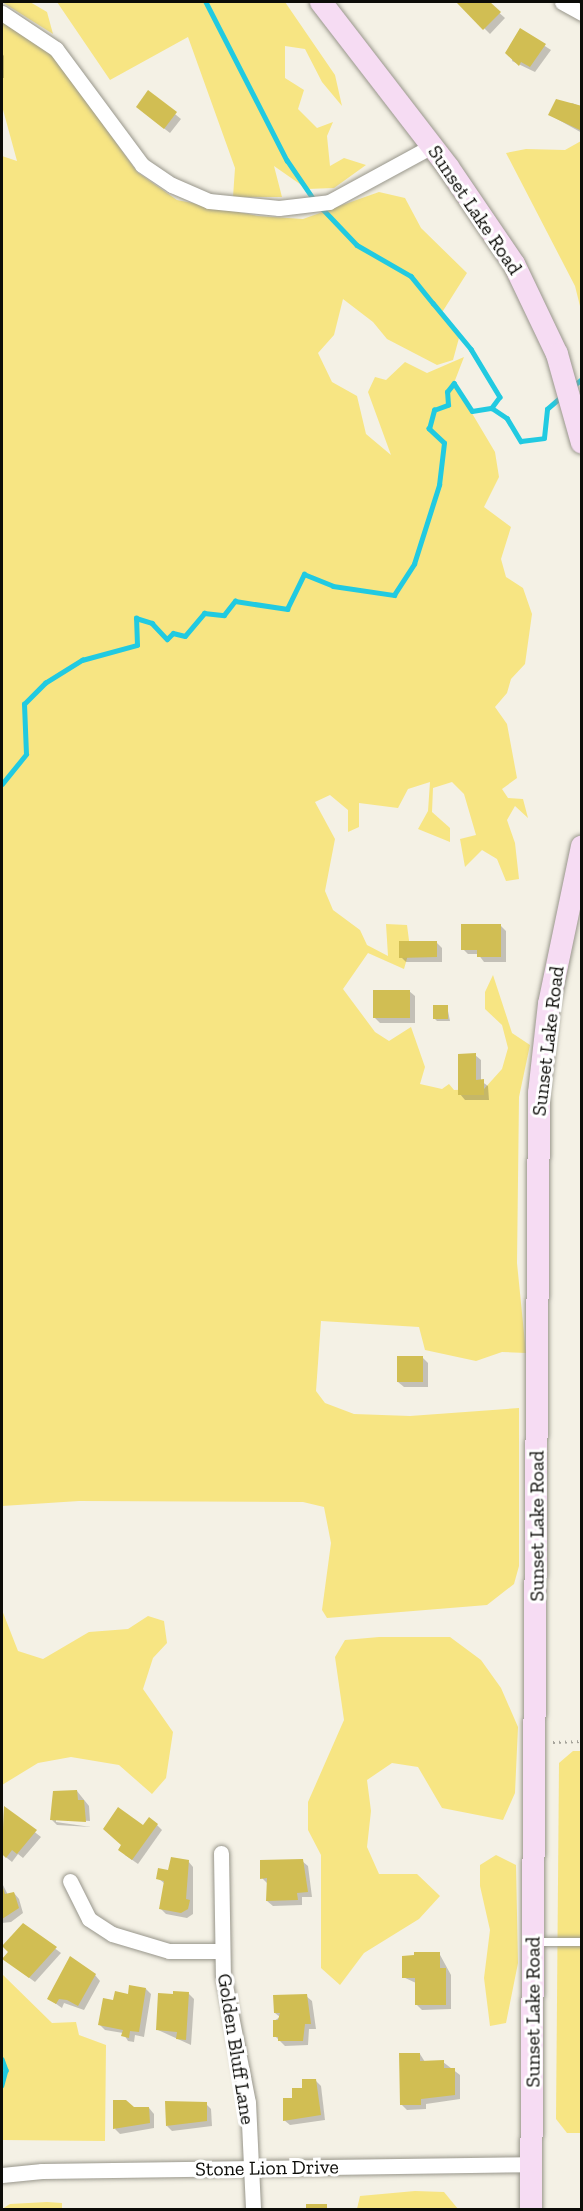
<!DOCTYPE html>
<html>
<head>
<meta charset="utf-8">
<style>
  body { margin:0 }
  #map { position:relative; width:583px; height:2211px; overflow:hidden; background:#f4f1e5; font-family:"Zilla Slab",serif }
  div>[style] { position:absolute }
  [style*='--x'] { left:calc(var(--x)*1px); top:calc(var(--y)*1px); width:calc(var(--w)*1px); rotate:calc(var(--a)*1deg) }
  .green>* { inset:0; background:#f7e583 }
  .shadow>* { inset:0; background:#0003 }
  .stream>* { height:4.5px; margin:-2.25px; padding:0 2.25px; transform-origin:2.25px; border-radius:2.25px; background:#21cae1 }
  .building>* { inset:0; background:#d1be53 }
  .path>* { height:3px; margin-top:-1.5px; transform-origin:0; background:repeating-linear-gradient(90deg,#a6a49b 0 1.5px,transparent 0 6px) }
  .roads { filter:drop-shadow(0 0 2px #98968b) drop-shadow(0 0 2px #98968b) }
  .service>* { height:8px; margin:-4px; padding:0 4px; transform-origin:4px; border-radius:4px; background:#fff }
  .minor>* { height:15px; margin:-7.5px; padding:0 7.5px; transform-origin:7.5px; border-radius:7.5px; background:#fff }
  .secondary>* { height:22px; margin:-11px; padding:0 11px; transform-origin:11px; border-radius:11px; background:#f6dcf3 }
  span { translate:-50% -50%; white-space:nowrap; text-align:center; line-height:1.15; -webkit-text-stroke:6px #fff; paint-order:stroke }
  .street-label { font-size:20px; color:#0c0c08 }
  .frame { position:absolute; inset:0; border:3px solid #0c0c08; pointer-events:none }
</style>
</head>
<body>
<div id="map">
  <div class="green">
    <div style="clip-path:polygon(2px 2px,30px 2px,47px 12px,53px 34px)"></div>
    <div style="clip-path:polygon(57px 2px,285px 2px,335px 75px,342px 106px,322px 82px,305px 49px,285px 46px,285px 78px,304px 90px,298px 109px,317px 128px,333px 122px,327px 136px,330px 166px,344px 158px,366px 165px,334px 188px,307px 189px,274px 166px,282px 197px,233px 197px,235px 168px,188px 37px,110px 80px)"></div>
    <div style="clip-path:polygon(3px 22px,54px 56px,137px 172px,177px 200px,258px 216px,303px 219px,379px 192px,405px 198px,421px 228px,467px 273px,441px 314px,459px 338px,453px 360px,437px 365px,387px 339px,373px 322px,343px 299px,334px 335px,318px 353px,332px 382px,357px 396px,366px 434px,391px 455px,368px 392px,375px 377px,386px 380px,405px 362px,427px 373px,464px 357px,454px 383px,495px 452px,499px 477px,484px 507px,511px 527px,501px 559px,506px 577px,523px 588px,532px 614px,525px 664px,511px 679px,507px 693px,495px 707px,507px 724px,517px 778px,502px 789px,508px 798px,523px 799px,528px 818px,515px 806px,507px 820px,515px 843px,519px 879px,506px 881px,497px 859px,482px 850px,465px 867px,460px 839px,476px 835px,464px 794px,452px 782px,433px 788px,432px 812px,450px 828px,450px 842px,418px 829px,428px 811px,430px 782px,408px 789px,398px 808px,359px 803px,359px 827px,348px 832px,348px 810px,330px 795px,315px 802px,335px 839px,325px 891px,333px 910px,360px 930px,367px 945px,388px 956px,386px 924px,407px 925px,410px 948px,404px 969px,368px 953px,343px 989px,375px 1032px,389px 1041px,411px 1027px,425px 1067px,420px 1084px,442px 1089px,449px 1084px,454px 1090px,484px 1089px,502px 1069px,508px 1048px,502px 1025px,485px 1009px,485px 992px,493px 975px,512px 1033px,530px 1045px,519px 1097px,517px 1263px,526px 1353px,502px 1352px,476px 1361px,425px 1350px,419px 1327px,321px 1321px,316px 1391px,325px 1403px,354px 1414px,410px 1416px,519px 1408px,519px 1566px,514px 1584px,487px 1605px,327px 1618px,322px 1610px,331px 1543px,324px 1507px,303px 1502px,79px 1501px,2px 1506px,2px 156px,17px 161px,2px 106px)"></div>
    <div style="clip-path:polygon(581px 141px,581px 310px,575px 286px,506px 153px,526px 149px,565px 150px)"></div>
    <div style="clip-path:polygon(2px 1610px,18px 1651px,43px 1659px,89px 1632px,128px 1629px,148px 1616px,164px 1621px,167px 1643px,153px 1658px,143px 1689px,173px 1732px,166px 1778px,152px 1794px,119px 1765px,71px 1757px,38px 1763px,2px 1785px)"></div>
    <div style="clip-path:polygon(379px 1637px,450px 1637px,481px 1660px,501px 1688px,518px 1727px,515px 1793px,503px 1820px,442px 1808px,418px 1767px,392px 1763px,367px 1780px,371px 1811px,367px 1847px,379px 1874px,417px 1874px,440px 1896px,419px 1919px,364px 1953px,340px 1985px,321px 1968px,321px 1855px,308px 1830px,308px 1802px,344px 1720px,335px 1657px,345px 1640px)"></div>
    <div style="clip-path:polygon(573px 1751px,581px 1751px,581px 2133px,567px 2133px,556px 2119px,559px 1763px)"></div>
    <div style="clip-path:polygon(496px 1855px,516px 1865px,518px 1963px,506px 2023px,490px 2026px,484px 1978px,490px 1930px,480px 1886px,480px 1865px)"></div>
    <div style="clip-path:polygon(2px 1974px,52px 2023px,76px 2022px,79px 2035px,106px 2045px,105px 2141px,2px 2140px)"></div>
    <div style="clip-path:polygon(415px 2191px,444px 2192px,458px 2209px,357px 2209px,360px 2196px)"></div>
    <div style="clip-path:polygon(47px 2202px,62px 2203px,62px 2209px,2px 2209px,10px 2204px)"></div>
  </div>
  <div class="shadow">
    <div style="clip-path:polygon(458px 2px,487px 2px,505px 18px,490px 34px)"></div>
    <div style="clip-path:polygon(520px 30px,551px 50px,535px 72px,512px 61px)"></div>
    <div style="clip-path:polygon(2px 53px,4px 56px,4px 78px,2px 78px)"></div>
    <div style="clip-path:polygon(148px 92px,181px 119px,170px 133px,143px 112px)"></div>
    <div style="clip-path:polygon(572px 103px,582px 107px,582px 133px,550px 115px)"></div>
    <div style="clip-path:polygon(501px 926px,506px 931px,506px 962px,484px 962px,478px 954px,468px 954px,463px 949px)"></div>
    <div style="clip-path:polygon(436px 942px,442px 948px,442px 962px,406px 962px,401px 957px)"></div>
    <div style="clip-path:polygon(409px 991px,415px 996px,415px 1023px,380px 1023px,375px 1018px)"></div>
    <div style="clip-path:polygon(447px 1006px,450px 1021px,437px 1021px,435px 1019px)"></div>
    <div style="clip-path:polygon(475px 1055px,481px 1060px,481px 1081px,488px 1086px,489px 1100px,465px 1100px,460px 1094px)"></div>
    <div style="clip-path:polygon(422px 1357px,428px 1363px,428px 1387px,404px 1387px,398px 1382px)"></div>
    <div style="clip-path:polygon(77px 1791px,89px 1806px,90px 1821px,56px 1819px,56px 1822px,91px 1827px,57px 1825px,52px 1820px)"></div>
    <div style="clip-path:polygon(4px 1808px,41px 1837px,23px 1858px,18px 1854px,12px 1862px,2px 1854px)"></div>
    <div style="clip-path:polygon(157px 1825px,162px 1830px,138px 1864px,125px 1855px,144px 1827px)"></div>
    <div style="clip-path:polygon(188px 1861px,193px 1867px,193px 1914px,187px 1918px,166px 1914px,160px 1908px,165px 1884px,158px 1878px)"></div>
    <div style="clip-path:polygon(302px 1861px,308px 1866px,312px 1897px,302px 1897px,302px 1905px,273px 1906px,267px 1901px,268px 1884px,262px 1878px)"></div>
    <div style="clip-path:polygon(2px 1883px,8px 1895px,14px 1893px,19px 1899px,23px 1913px,11px 1922px,2px 1923px)"></div>
    <div style="clip-path:polygon(24px 1925px,61px 1953px,35px 1982px,4px 1959px)"></div>
    <div style="clip-path:polygon(439px 1953px,451px 1975px,451px 2009px,422px 2010px,416px 2004px,416px 1983px,403px 1977px)"></div>
    <div style="clip-path:polygon(95px 1975px,100px 1981px,84px 2010px,64px 2003px,62px 2008px,49px 1999px)"></div>
    <div style="clip-path:polygon(146px 1989px,151px 1994px,144px 2037px,135px 2035px,134px 2042px,128px 2041px,123px 2033px,105px 2030px,100px 2025px,115px 2002px)"></div>
    <div style="clip-path:polygon(188px 1993px,194px 1999px,191px 2045px,158px 2030px)"></div>
    <div style="clip-path:polygon(306px 1996px,312px 2001px,316px 2029px,309px 2029px,308px 2045px,285px 2046px,275px 2036px,274px 2021px,280px 2017px,275px 2013px)"></div>
    <div style="clip-path:polygon(420px 2054px,425px 2062px,443px 2062px,460px 2075px,460px 2099px,426px 2104px,426px 2109px,407px 2110px,401px 2104px)"></div>
    <div style="clip-path:polygon(316px 2081px,321px 2086px,325px 2120px,290px 2125px,284px 2120px,294px 2099px)"></div>
    <div style="clip-path:polygon(206px 2104px,211px 2109px,212px 2126px,172px 2131px,167px 2126px)"></div>
    <div style="clip-path:polygon(149px 2108px,154px 2114px,154px 2128px,120px 2134px,115px 2129px,133px 2109px)"></div>
  </div>
  <div class="stream">
    <div style="--x:206;--y:2;--w:178;--a:62.9"></div>
    <div style="--x:287;--y:160;--w:50;--a:55.7"></div>
    <div style="--x:321;--y:207;--w:52;--a:46.5"></div>
    <div style="--x:357;--y:245;--w:62;--a:29.9"></div>
    <div style="--x:411;--y:276;--w:35;--a:51"></div>
    <div style="--x:433;--y:303;--w:60;--a:50.4"></div>
    <div style="--x:471;--y:349;--w:56;--a:58.9"></div>
    <div style="--x:500;--y:397;--w:14;--a:126"></div>
    <div style="--x:572;--y:387;--w:13;--a:-39"></div>
    <div style="--x:2;--y:784;--w:38;--a:-51"></div>
    <div style="--x:26;--y:754;--w:50;--a:-92.3"></div>
    <div style="--x:24;--y:704;--w:30;--a:-45"></div>
    <div style="--x:45;--y:683;--w:44;--a:-31.9"></div>
    <div style="--x:82;--y:660;--w:57;--a:-15.3"></div>
    <div style="--x:137;--y:645;--w:27;--a:-92"></div>
    <div style="--x:136;--y:618;--w:17;--a:17"></div>
    <div style="--x:152;--y:623;--w:22;--a:47"></div>
    <div style="--x:167;--y:639;--w:8;--a:-45"></div>
    <div style="--x:173;--y:633;--w:12;--a:14"></div>
    <div style="--x:185;--y:636;--w:30;--a:-50"></div>
    <div style="--x:204;--y:613;--w:20;--a:6"></div>
    <div style="--x:224;--y:615;--w:18;--a:-52"></div>
    <div style="--x:235;--y:601;--w:53;--a:8.7"></div>
    <div style="--x:287;--y:609;--w:39;--a:-64"></div>
    <div style="--x:304;--y:574;--w:31;--a:22"></div>
    <div style="--x:333;--y:586;--w:62;--a:8.4"></div>
    <div style="--x:394;--y:595;--w:37;--a:-57"></div>
    <div style="--x:414;--y:564;--w:83;--a:-72.4"></div>
    <div style="--x:439;--y:485;--w:42;--a:-83.2"></div>
    <div style="--x:444;--y:443;--w:21;--a:-137"></div>
    <div style="--x:429;--y:429;--w:20;--a:-75"></div>
    <div style="--x:434;--y:410;--w:15;--a:-20"></div>
    <div style="--x:448;--y:405;--w:13;--a:-94"></div>
    <div style="--x:447;--y:392;--w:11;--a:-52"></div>
    <div style="--x:454;--y:383;--w:33;--a:57"></div>
    <div style="--x:472;--y:411;--w:20;--a:-9"></div>
    <div style="--x:492;--y:408;--w:18;--a:34"></div>
    <div style="--x:507;--y:418;--w:27;--a:59"></div>
    <div style="--x:521;--y:441;--w:23;--a:-7"></div>
    <div style="--x:544;--y:438;--w:29;--a:-84"></div>
    <div style="--x:547;--y:409;--w:20;--a:-41"></div>
    <div style="--x:2;--y:2059;--w:12;--a:70"></div>
    <div style="--x:6;--y:2070;--w:16;--a:105"></div>
  </div>
  <div class="building">
    <div style="clip-path:polygon(456px 2px,490px 2px,501px 12px,483px 30px)"></div>
    <div style="clip-path:polygon(520px 28px,546px 44px,530px 67px,521px 62px,519px 66px,505px 53px)"></div>
    <div style="clip-path:polygon(148px 90px,177px 112px,164px 129px,136px 107px)"></div>
    <div style="clip-path:polygon(556px 99px,582px 106px,582px 131px,548px 115px)"></div>
    <div style="clip-path:polygon(461px 924px,501px 924px,501px 957px,477px 957px,477px 950px,461px 950px)"></div>
    <div style="clip-path:polygon(399px 941px,437px 941px,437px 957px,399px 958px)"></div>
    <div style="clip-path:polygon(373px 990px,410px 990px,410px 1018px,373px 1018px)"></div>
    <div style="clip-path:polygon(433px 1005px,448px 1005px,448px 1019px,433px 1019px)"></div>
    <div style="clip-path:polygon(476px 1053px,476px 1080px,484px 1079px,484px 1095px,458px 1095px,458px 1054px)"></div>
    <div style="clip-path:polygon(397px 1356px,423px 1356px,423px 1382px,397px 1382px)"></div>
    <div style="clip-path:polygon(77px 1790px,78px 1800px,84px 1800px,86px 1822px,50px 1820px,53px 1791px)"></div>
    <div style="clip-path:polygon(4px 1806px,37px 1830px,17px 1854px,12px 1850px,6px 1858px,2px 1854px)"></div>
    <div style="clip-path:polygon(118px 1807px,143px 1825px,149px 1817px,158px 1824px,132px 1860px,118px 1850px,121px 1845px,103px 1829px)"></div>
    <div style="clip-path:polygon(171px 1857px,189px 1860px,186px 1899px,190px 1900px,188px 1909px,181px 1913px,159px 1909px,164px 1881px,156px 1879px,158px 1868px,168px 1870px)"></div>
    <div style="clip-path:polygon(303px 1859px,308px 1892px,297px 1893px,298px 1900px,266px 1901px,267px 1878px,260px 1879px,260px 1860px)"></div>
    <div style="clip-path:polygon(2px 1885px,5px 1894px,14px 1892px,19px 1908px,2px 1919px)"></div>
    <div style="clip-path:polygon(23px 1923px,57px 1947px,29px 1978px,2px 1959px,8px 1952px,2px 1946px)"></div>
    <div style="clip-path:polygon(414px 1952px,440px 1952px,440px 1968px,446px 1968px,446px 2005px,415px 2005px,415px 1978px,402px 1978px,402px 1956px,414px 1955px)"></div>
    <div style="clip-path:polygon(70px 1956px,96px 1974px,78px 2006px,67px 2000px,59px 1999px,56px 2004px,47px 1999px)"></div>
    <div style="clip-path:polygon(129px 1985px,146px 1988px,139px 2032px,130px 2031px,129px 2038px,121px 2036px,123px 2030px,98px 2025px,103px 1998px,113px 2000px,115px 1991px,128px 1994px)"></div>
    <div style="clip-path:polygon(173px 1991px,189px 1992px,186px 2040px,176px 2039px,177px 2032px,156px 2030px,158px 1993px,173px 1994px)"></div>
    <div style="clip-path:polygon(307px 1994px,311px 2024px,305px 2024px,303px 2041px,278px 2041px,278px 2037px,273px 2037px,273px 2020px,278px 2020px,280px 2013px,274px 2013px,273px 1995px)"></div>
    <div style="clip-path:polygon(399px 2053px,420px 2053px,420px 2061px,444px 2060px,444px 2068px,455px 2068px,455px 2095px,421px 2099px,421px 2105px,400px 2105px)"></div>
    <div style="clip-path:polygon(302px 2079px,316px 2079px,321px 2115px,283px 2121px,283px 2098px,292px 2098px,292px 2088px,302px 2088px)"></div>
    <div style="clip-path:polygon(113px 2100px,126px 2100px,134px 2107px,149px 2107px,150px 2123px,113px 2129px)"></div>
    <div style="clip-path:polygon(165px 2101px,207px 2102px,207px 2121px,166px 2126px)"></div>
    <div style="clip-path:polygon(306px 2204px,327px 2204px,327px 2210px,306px 2210px)"></div>
  </div>
  <div class="path">
    <div style="--x:553;--y:1742;--w:29;--a:-2"></div>
  </div>
  <div class="roads">
    <div class="service">
      <div style="--x:535;--y:1942;--w:47;--a:0"></div>
    </div>
    <div class="minor">
      <div style="--x:562;--y:2;--w:23;--a:29"></div>
      <div style="--x:2;--y:13;--w:65;--a:33.7"></div>
      <div style="--x:56;--y:49;--w:144;--a:53.4"></div>
      <div style="--x:142;--y:165;--w:36;--a:34"></div>
      <div style="--x:172;--y:185;--w:40;--a:23.4"></div>
      <div style="--x:209;--y:201;--w:70;--a:5.7"></div>
      <div style="--x:279;--y:208;--w:50;--a:-6.8"></div>
      <div style="--x:329;--y:202;--w:117;--a:-28.5"></div>
      <div style="--x:221;--y:1853;--w:122;--a:89.1"></div>
      <div style="--x:223;--y:1975;--w:129;--a:78.9"></div>
      <div style="--x:248;--y:2102;--w:108;--a:87.3"></div>
      <div style="--x:70;--y:1881;--w:42;--a:63.4"></div>
      <div style="--x:89;--y:1919;--w:27;--a:33"></div>
      <div style="--x:112;--y:1934;--w:59;--a:16.6"></div>
      <div style="--x:169;--y:1951;--w:53;--a:0"></div>
      <div style="--x:2;--y:2175;--w:40;--a:-5.7"></div>
      <div style="--x:42;--y:2171;--w:490;--a:-0.8"></div>
    </div>
    <div class="secondary">
      <div style="--x:321;--y:2;--w:208;--a:52.4"></div>
      <div style="--x:448;--y:167;--w:117;--a:55.8"></div>
      <div style="--x:514;--y:264;--w:100;--a:64.5"></div>
      <div style="--x:557;--y:354;--w:92;--a:74.3"></div>
      <div style="--x:531;--y:2210;--w:1117;--a:-89.59"></div>
      <div style="--x:539;--y:1093;--w:90;--a:-83.6"></div>
      <div style="--x:549;--y:1004;--w:161;--a:-78.2"></div>
    </div>
  </div>
  <div class="street-label">
    <span style="left:475px;top:210px;rotate:56deg">Sunset Lake Road</span>
    <span style="left:548px;top:1041px;rotate:-83deg">Sunset Lake Road</span>
    <span style="left:537px;top:1526px;rotate:-90deg">Sunset Lake Road</span>
    <span style="left:533px;top:2012px;rotate:-90deg">Sunset Lake Road</span>
    <span style="left:236px;top:2049px;rotate:81deg">Golden Bluff Lane</span>
    <span style="left:267px;top:2168px;rotate:-1deg">Stone Lion Drive</span>
  </div>
  <div class="frame"></div>
</div>
</body>
</html>
